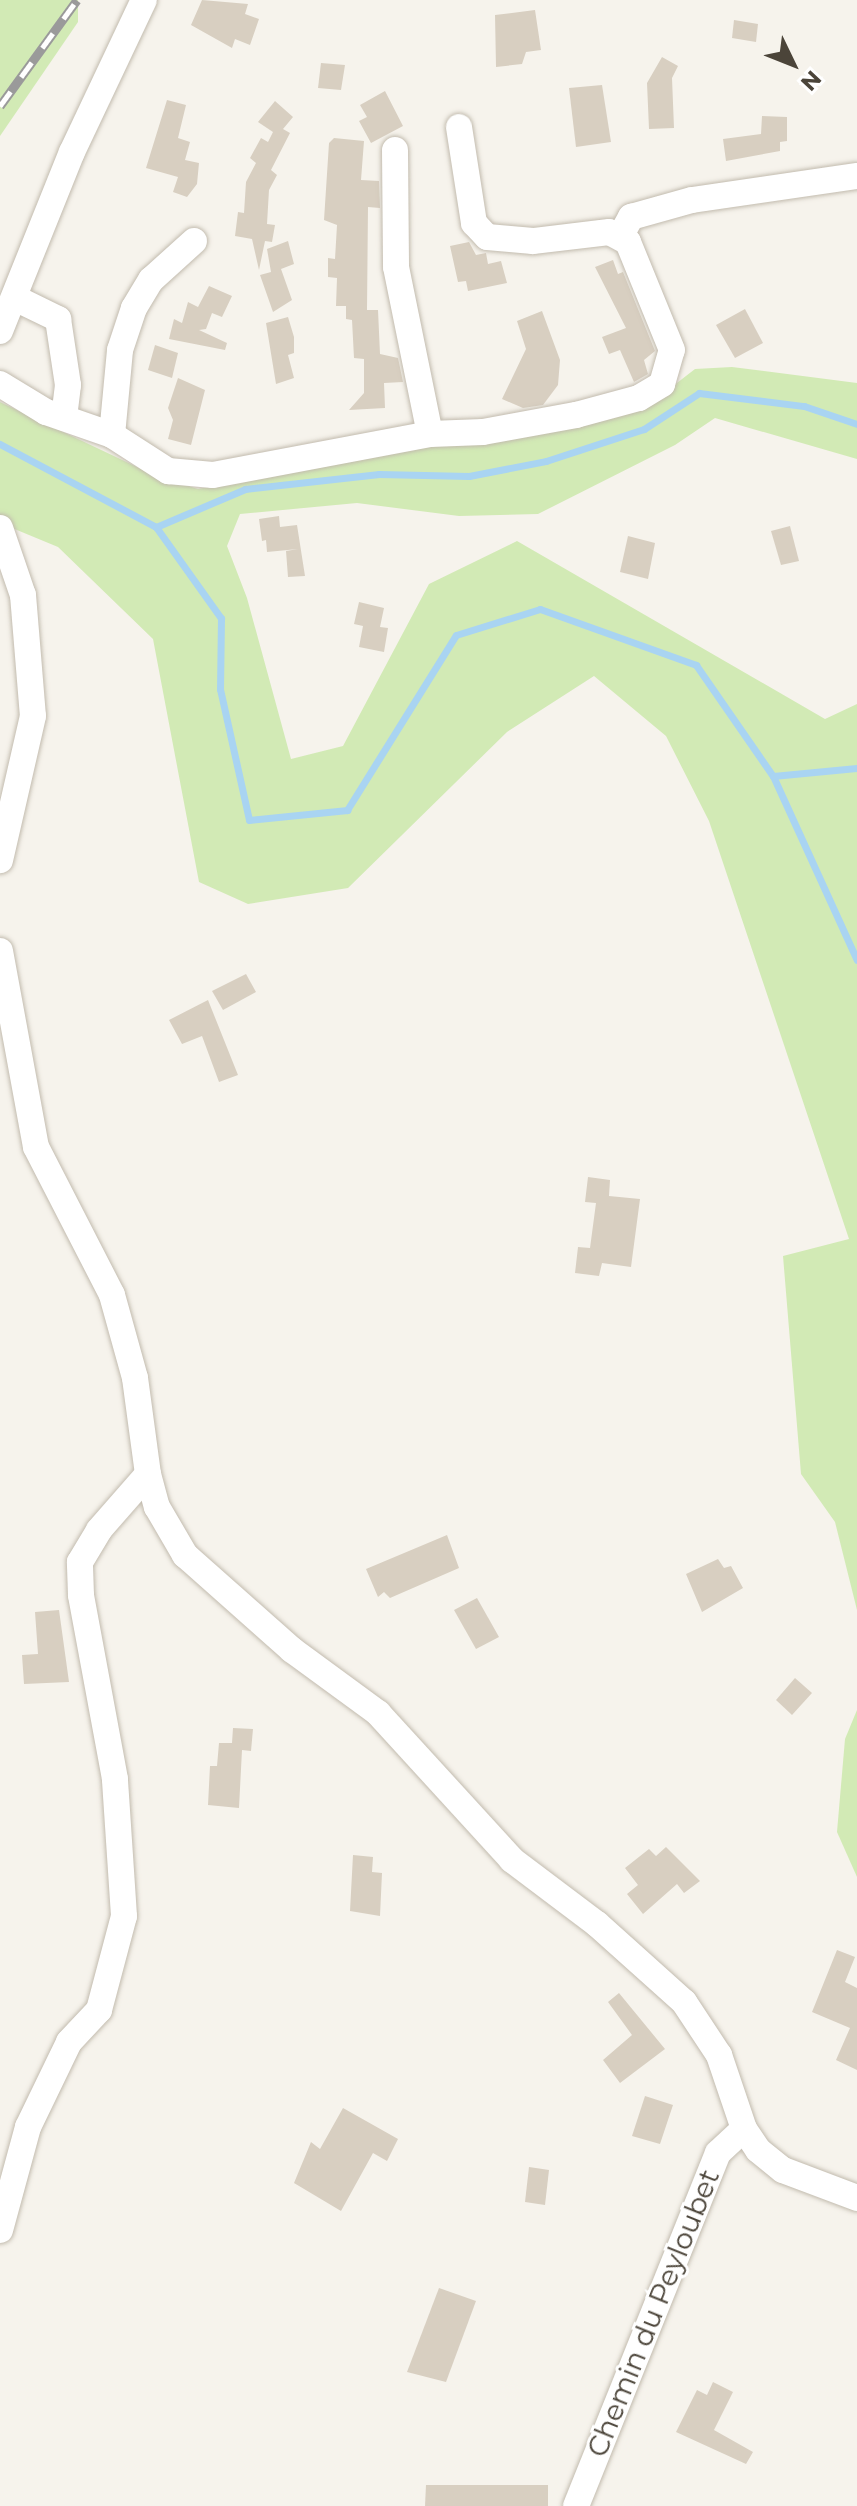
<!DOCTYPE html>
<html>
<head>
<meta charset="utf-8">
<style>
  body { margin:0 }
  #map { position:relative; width:857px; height:2506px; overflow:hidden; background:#f6f3ec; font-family:Montserrat,sans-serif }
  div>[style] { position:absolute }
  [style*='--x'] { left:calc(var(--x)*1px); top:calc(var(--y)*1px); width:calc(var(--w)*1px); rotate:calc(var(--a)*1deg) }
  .green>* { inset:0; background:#d2eab5 }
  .stream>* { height:7px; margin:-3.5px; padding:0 3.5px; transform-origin:3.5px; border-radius:3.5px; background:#a9d4f2 }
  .building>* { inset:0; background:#d8cfc1 }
  .roads { filter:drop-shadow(0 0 2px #c2bbae) drop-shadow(0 0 2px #c2bbae) }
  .minor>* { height:26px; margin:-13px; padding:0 13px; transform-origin:13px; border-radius:13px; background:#fff }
  .rail>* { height:9px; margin-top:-4.5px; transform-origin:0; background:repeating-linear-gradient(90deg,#fff 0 18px,#9a9a9a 0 36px); box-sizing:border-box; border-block:2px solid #9a9a9a }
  span { translate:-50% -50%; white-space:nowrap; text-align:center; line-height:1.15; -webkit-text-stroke:6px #fff; paint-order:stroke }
  .street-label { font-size:28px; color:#4b4439 }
  .north { position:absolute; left:753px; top:24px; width:80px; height:80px; -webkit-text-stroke:6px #fff; paint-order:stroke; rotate:133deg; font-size:22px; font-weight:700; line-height:32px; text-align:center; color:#4b4439 }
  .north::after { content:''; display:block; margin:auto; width:28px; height:36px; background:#4b4439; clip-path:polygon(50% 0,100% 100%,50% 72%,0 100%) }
</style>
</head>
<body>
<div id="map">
  <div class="green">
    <div style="clip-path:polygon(0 0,78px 0,78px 22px,0 136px)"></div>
    <div style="clip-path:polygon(732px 367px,857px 383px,857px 459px,715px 418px,675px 445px,538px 514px,459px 516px,357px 503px,240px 514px,227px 546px,247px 598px,291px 759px,343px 746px,429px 584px,517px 541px,825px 719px,857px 704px,857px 1610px,835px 1522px,801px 1474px,783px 1256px,849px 1239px,709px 821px,666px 736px,594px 676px,507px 732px,348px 888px,248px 904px,199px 882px,153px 639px,58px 547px,0 523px,0 402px,156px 476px,198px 489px,655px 400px,695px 369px)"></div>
    <div style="clip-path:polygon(857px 1710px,857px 1877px,837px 1832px,845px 1739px)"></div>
  </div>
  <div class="stream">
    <div style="--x:0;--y:444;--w:177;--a:28"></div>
    <div style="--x:156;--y:527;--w:112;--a:54.5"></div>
    <div style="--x:221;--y:618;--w:71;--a:90.8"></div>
    <div style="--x:220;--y:689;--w:134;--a:77.5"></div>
    <div style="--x:249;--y:820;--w:99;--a:-5.8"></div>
    <div style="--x:347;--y:810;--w:206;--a:-58.1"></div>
    <div style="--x:456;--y:635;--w:88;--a:-17.2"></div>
    <div style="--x:540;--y:609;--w:166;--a:19.7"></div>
    <div style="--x:696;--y:665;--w:135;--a:55.3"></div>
    <div style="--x:773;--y:776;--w:202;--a:65.5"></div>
    <div style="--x:156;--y:527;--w:97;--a:-23.1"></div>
    <div style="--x:245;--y:489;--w:135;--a:-6.4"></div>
    <div style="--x:379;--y:474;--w:90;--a:1.3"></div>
    <div style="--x:469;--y:476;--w:78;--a:-11"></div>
    <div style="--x:546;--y:461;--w:103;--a:-18.1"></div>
    <div style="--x:644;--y:429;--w:66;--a:-33.2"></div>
    <div style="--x:699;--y:393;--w:106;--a:7.1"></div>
    <div style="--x:804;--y:406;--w:56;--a:18.8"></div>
    <div style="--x:773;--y:776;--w:84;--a:-5.4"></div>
  </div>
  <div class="building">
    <div style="clip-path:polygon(202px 0,248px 4px,245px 14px,259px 19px,250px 45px,235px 39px,232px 48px,191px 25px)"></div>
    <div style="clip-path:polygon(535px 10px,541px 50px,526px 52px,522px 64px,496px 67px,495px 15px)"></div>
    <div style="clip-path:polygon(734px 20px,758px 24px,756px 42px,732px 38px)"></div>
    <div style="clip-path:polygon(662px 57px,678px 66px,672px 78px,674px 128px,649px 129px,647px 83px)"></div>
    <div style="clip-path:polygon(321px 63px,345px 65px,341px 90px,318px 88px)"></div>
    <div style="clip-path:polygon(602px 85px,611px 142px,576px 147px,569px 88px)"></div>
    <div style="clip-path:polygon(385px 91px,403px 126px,371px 143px,359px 121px,367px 117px,360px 105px)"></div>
    <div style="clip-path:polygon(167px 100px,186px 105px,178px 138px,190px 142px,185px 160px,199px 163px,197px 184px,187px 197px,173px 192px,178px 177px,146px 168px)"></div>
    <div style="clip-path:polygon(275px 101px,293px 117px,283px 129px,290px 133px,271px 170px,277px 175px,269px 190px,267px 224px,275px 225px,272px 242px,265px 241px,259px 270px,252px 239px,235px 236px,238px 212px,244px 213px,246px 182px,256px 163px,250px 158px,261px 138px,268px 142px,273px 132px,258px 122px)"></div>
    <div style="clip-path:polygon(762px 116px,787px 117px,787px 141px,780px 142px,780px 151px,726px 161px,723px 139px,761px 134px)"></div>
    <div style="clip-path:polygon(334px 138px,364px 141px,361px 180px,379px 181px,380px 208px,368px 207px,367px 310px,378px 310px,380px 354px,398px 358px,403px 382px,384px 383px,385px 408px,349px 410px,364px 393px,364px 359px,354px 358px,352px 320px,346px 319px,346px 306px,336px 306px,337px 278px,328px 277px,328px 258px,335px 259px,337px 225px,324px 220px,329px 143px)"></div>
    <div style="clip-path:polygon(288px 241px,294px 264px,281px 269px,292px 300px,273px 312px,260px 275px,271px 272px,267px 249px)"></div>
    <div style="clip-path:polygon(469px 242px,476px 255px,486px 253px,488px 264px,501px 261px,507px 283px,468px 291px,466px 281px,458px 282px,450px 246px)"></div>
    <div style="clip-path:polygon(613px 260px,618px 274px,623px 272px,655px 351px,644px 360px,648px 374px,634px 382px,620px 350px,609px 354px,602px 337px,626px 328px,595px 267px)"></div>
    <div style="clip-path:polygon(209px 286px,232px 296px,222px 317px,212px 313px,206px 329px,199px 330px,227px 343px,225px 350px,169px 339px,174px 319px,182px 323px,188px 302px,198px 307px)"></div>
    <div style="clip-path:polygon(745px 309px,763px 343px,735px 358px,716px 325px)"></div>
    <div style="clip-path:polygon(542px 311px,560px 360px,558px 385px,543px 405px,523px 408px,502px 399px,526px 349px,517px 321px)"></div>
    <div style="clip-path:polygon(288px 317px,294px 337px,294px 353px,288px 355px,294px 378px,276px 384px,266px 323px)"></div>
    <div style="clip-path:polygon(155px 345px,178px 353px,172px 378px,148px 370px)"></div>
    <div style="clip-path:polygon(178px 378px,205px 390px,191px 445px,168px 439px,173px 420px,168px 408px)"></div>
    <div style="clip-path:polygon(279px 516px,280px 527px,297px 525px,305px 576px,288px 577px,286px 551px,298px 549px,267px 552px,266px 540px,262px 541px,259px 519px)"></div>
    <div style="clip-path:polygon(790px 526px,799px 561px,781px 565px,771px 531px)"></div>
    <div style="clip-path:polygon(628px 536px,655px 543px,648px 579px,620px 572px)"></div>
    <div style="clip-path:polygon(359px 602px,384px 608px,380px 627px,388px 628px,384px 652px,359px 647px,363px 626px,354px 624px)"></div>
    <div style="clip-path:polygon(246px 974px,256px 992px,223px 1010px,212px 991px)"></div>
    <div style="clip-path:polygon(208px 1000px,238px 1075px,219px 1082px,202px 1036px,182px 1044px,169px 1020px)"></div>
    <div style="clip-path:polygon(588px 1177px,610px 1180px,609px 1196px,640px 1199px,631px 1267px,602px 1263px,599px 1276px,575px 1273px,578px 1247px,590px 1248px,596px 1203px,585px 1202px)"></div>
    <div style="clip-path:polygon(447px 1535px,459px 1568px,390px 1598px,384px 1592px,378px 1597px,366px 1569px)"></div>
    <div style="clip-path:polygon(718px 1559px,724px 1568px,731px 1566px,743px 1588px,702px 1612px,686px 1574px)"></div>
    <div style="clip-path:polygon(477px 1598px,499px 1637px,476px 1649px,454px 1610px)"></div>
    <div style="clip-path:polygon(59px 1610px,69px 1682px,24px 1684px,22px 1655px,38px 1654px,35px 1612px)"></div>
    <div style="clip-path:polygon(795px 1678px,812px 1693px,792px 1715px,776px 1700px)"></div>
    <div style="clip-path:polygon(233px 1728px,253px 1729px,251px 1751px,242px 1750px,239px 1808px,208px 1805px,210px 1766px,217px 1766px,219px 1743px,232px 1743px)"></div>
    <div style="clip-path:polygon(666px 1847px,700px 1881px,684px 1893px,677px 1884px,643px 1914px,627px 1894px,638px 1885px,625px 1868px,649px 1849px,656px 1856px)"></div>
    <div style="clip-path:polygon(353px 1855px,373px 1857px,372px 1872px,382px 1873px,380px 1916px,350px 1911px)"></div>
    <div style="clip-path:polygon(837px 1950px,855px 1957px,845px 1982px,857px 1988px,857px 2070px,836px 2060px,850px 2028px,812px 2012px)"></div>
    <div style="clip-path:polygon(619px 1993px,665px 2049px,620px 2083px,603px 2060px,632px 2035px,608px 2002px)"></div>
    <div style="clip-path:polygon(645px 2096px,673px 2105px,660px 2144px,632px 2136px)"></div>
    <div style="clip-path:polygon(343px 2108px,398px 2139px,387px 2161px,373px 2153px,341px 2211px,294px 2183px,311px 2142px,320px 2149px)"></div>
    <div style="clip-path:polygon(529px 2167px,549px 2170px,545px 2205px,525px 2202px)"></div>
    <div style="clip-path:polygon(439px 2288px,476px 2301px,446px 2382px,407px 2372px)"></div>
    <div style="clip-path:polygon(713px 2382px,733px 2392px,714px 2430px,753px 2452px,746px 2464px,676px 2432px,697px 2390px,707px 2395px)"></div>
    <div style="clip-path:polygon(426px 2485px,548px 2485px,548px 2506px,425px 2506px)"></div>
  </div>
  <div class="roads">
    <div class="minor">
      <div style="--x:395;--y:150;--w:117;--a:89.5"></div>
      <div style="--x:396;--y:267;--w:170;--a:78.5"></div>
      <div style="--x:621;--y:235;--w:21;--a:-61"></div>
      <div style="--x:631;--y:217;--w:63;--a:-15.6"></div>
      <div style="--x:692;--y:200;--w:167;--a:-8.3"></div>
      <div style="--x:17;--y:299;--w:46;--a:26"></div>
      <div style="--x:58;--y:319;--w:67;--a:81.4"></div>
      <div style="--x:68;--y:385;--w:33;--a:97"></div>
      <div style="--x:0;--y:331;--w:193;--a:-68.1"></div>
      <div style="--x:72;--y:152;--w:168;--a:-64.7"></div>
      <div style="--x:0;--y:384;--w:54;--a:31.3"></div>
      <div style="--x:46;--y:412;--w:70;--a:19.2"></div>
      <div style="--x:112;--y:435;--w:67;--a:32.7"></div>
      <div style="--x:168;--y:471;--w:45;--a:5.1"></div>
      <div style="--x:213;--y:475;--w:221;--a:-10.7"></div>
      <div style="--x:430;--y:434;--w:53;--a:-2.2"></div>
      <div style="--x:483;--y:432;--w:95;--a:-10.4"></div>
      <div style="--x:576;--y:415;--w:65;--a:-15.1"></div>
      <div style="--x:639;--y:398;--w:27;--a:-31"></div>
      <div style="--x:662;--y:384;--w:35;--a:-74"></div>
      <div style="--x:672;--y:350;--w:117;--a:-112.2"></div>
      <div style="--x:628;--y:242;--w:21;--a:-152"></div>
      <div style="--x:609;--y:232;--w:77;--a:173.2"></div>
      <div style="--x:533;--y:241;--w:46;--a:-175"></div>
      <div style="--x:487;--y:237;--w:19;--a:-133"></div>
      <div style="--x:474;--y:223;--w:97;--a:-98.9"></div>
      <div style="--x:112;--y:435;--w:85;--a:-84.6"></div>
      <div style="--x:120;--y:350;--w:44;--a:-71.6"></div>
      <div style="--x:134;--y:308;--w:33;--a:-59"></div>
      <div style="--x:151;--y:280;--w:58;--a:-42.2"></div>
      <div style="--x:0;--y:528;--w:71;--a:71.1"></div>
      <div style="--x:23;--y:595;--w:121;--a:85.3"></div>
      <div style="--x:33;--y:716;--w:148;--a:102.9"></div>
      <div style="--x:0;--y:951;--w:199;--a:79.6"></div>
      <div style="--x:36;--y:1147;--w:166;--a:62.8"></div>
      <div style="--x:112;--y:1295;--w:86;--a:74.5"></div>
      <div style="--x:135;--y:1378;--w:97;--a:82.3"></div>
      <div style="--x:148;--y:1474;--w:34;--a:75"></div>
      <div style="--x:157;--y:1507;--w:56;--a:59.7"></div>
      <div style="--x:185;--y:1555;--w:143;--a:41.6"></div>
      <div style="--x:292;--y:1650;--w:107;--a:36.2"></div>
      <div style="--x:378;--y:1713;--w:199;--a:47.6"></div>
      <div style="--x:512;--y:1860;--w:106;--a:37"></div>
      <div style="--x:597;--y:1924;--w:117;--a:41.9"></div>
      <div style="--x:684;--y:2002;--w:64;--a:56.6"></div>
      <div style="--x:719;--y:2055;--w:78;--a:71.3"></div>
      <div style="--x:744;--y:2129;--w:25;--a:56"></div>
      <div style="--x:758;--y:2150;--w:32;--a:39"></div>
      <div style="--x:783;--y:2170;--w:79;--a:20.7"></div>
      <div style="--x:0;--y:2230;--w:107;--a:-74.8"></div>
      <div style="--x:28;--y:2127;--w:94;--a:-64.2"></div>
      <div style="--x:69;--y:2042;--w:44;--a:-46.8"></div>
      <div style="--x:99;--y:2010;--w:97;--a:-75.1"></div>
      <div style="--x:124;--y:1916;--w:137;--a:-93.8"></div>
      <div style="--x:115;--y:1779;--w:187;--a:-100.5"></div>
      <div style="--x:81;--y:1595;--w:33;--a:-92"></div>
      <div style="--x:80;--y:1562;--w:37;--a:-59"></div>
      <div style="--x:99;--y:1530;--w:74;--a:-48.8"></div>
      <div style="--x:576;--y:2506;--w:380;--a:-68.1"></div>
      <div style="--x:718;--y:2153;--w:35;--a:-43"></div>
    </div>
  </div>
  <div class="rail">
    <div style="--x:0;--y:106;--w:131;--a:-54"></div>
  </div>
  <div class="street-label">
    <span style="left:653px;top:2313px;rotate:-68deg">Chemin du Peyloubet</span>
  </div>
  <div class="north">N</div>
</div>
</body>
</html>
